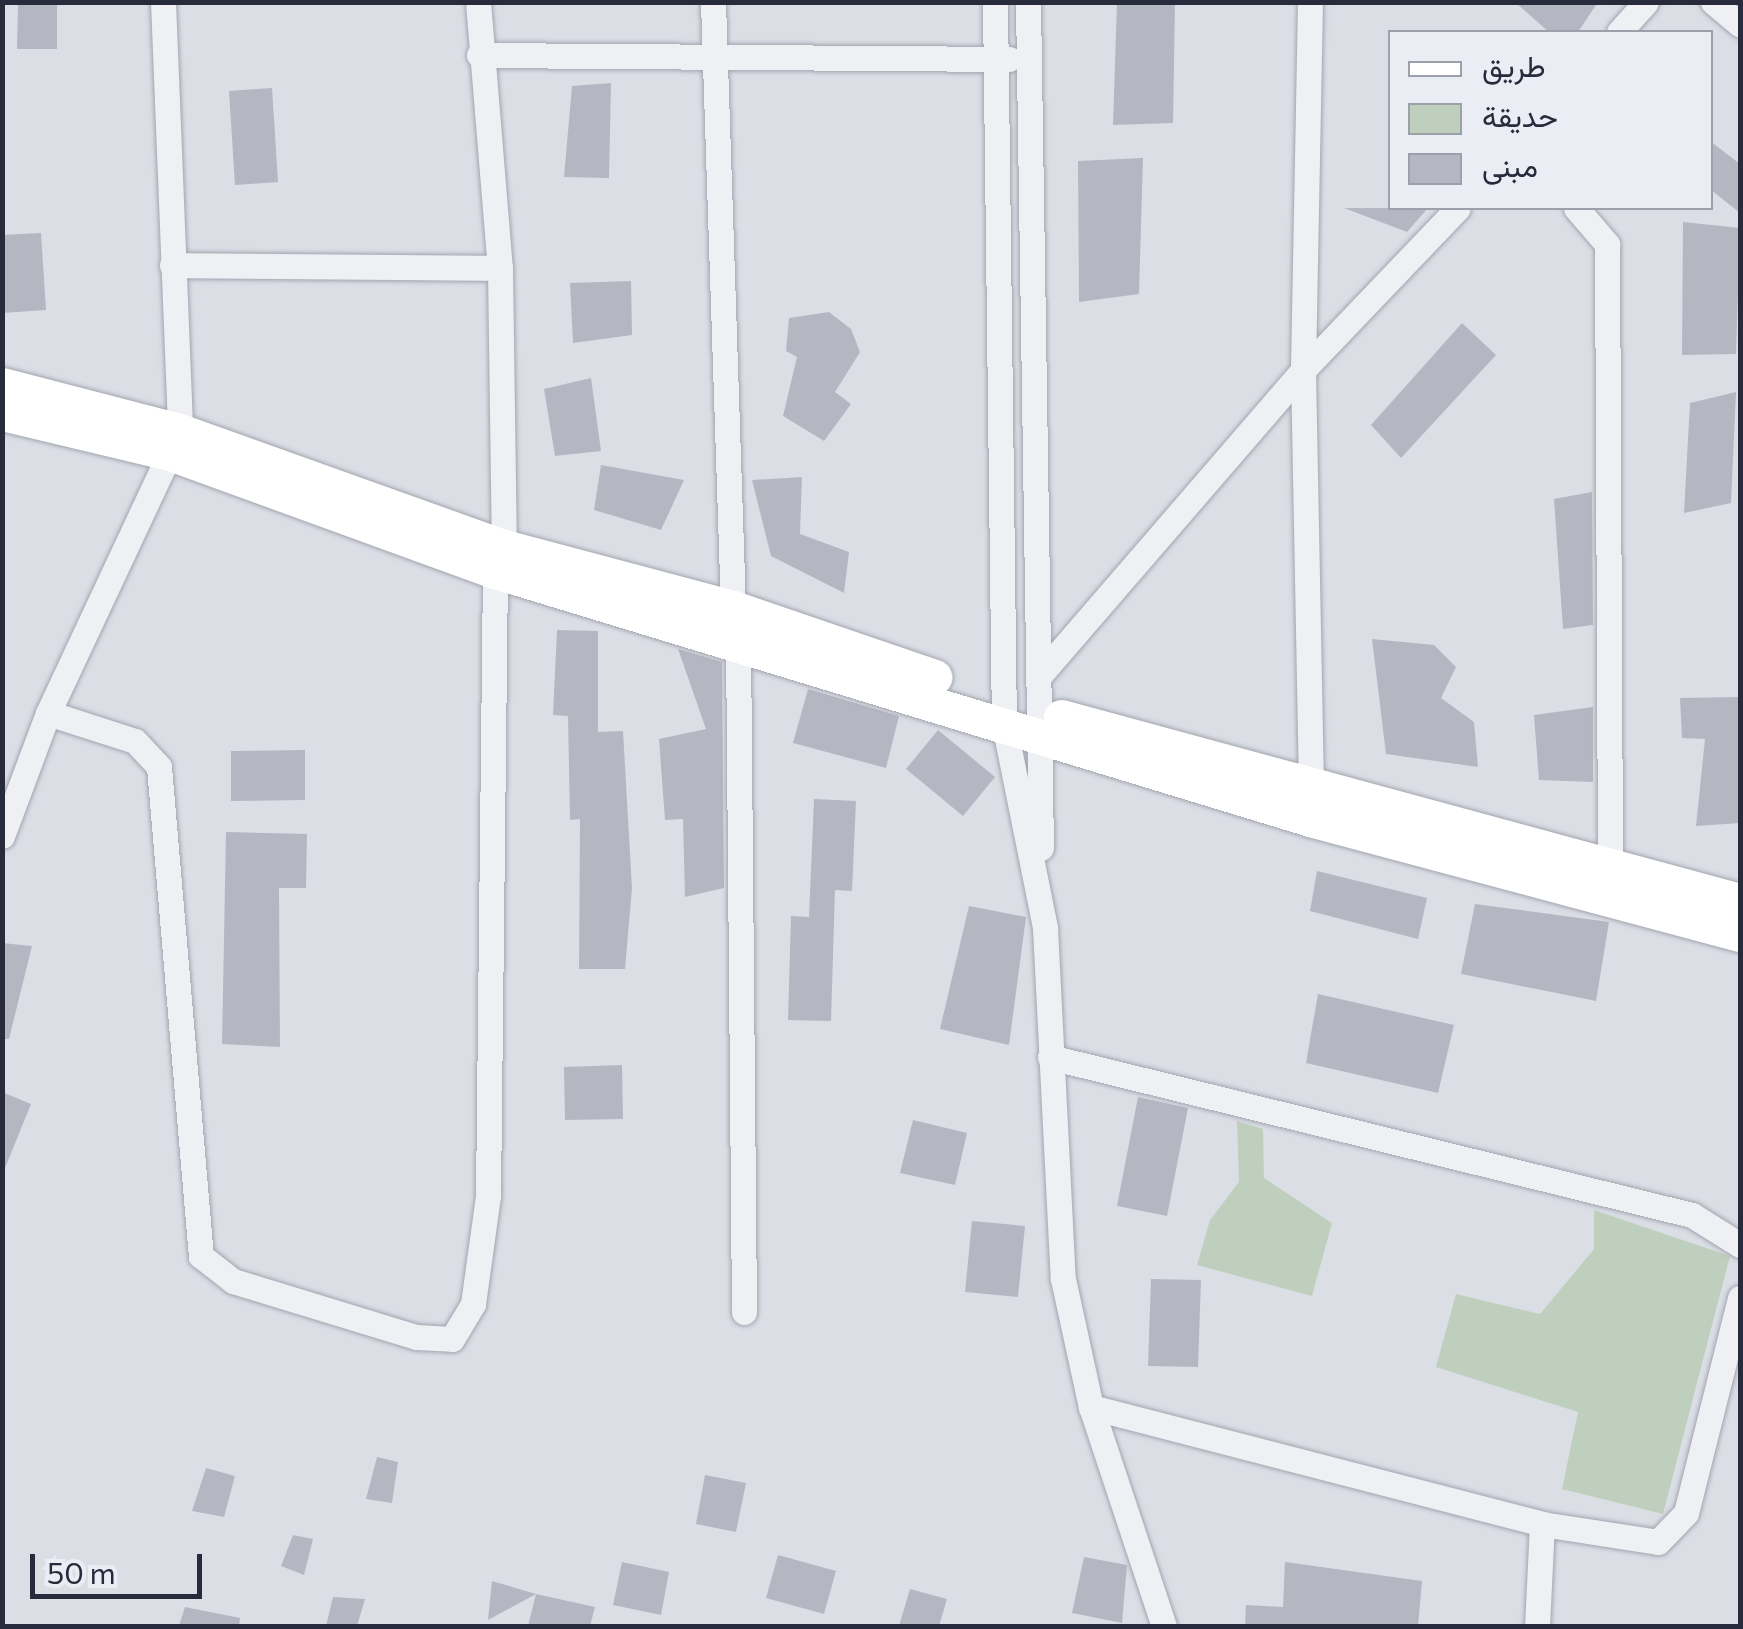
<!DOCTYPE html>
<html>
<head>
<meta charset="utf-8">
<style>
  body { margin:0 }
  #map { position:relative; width:1743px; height:1629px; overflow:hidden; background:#dcdee6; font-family:Commissioner,Vazirmatn,sans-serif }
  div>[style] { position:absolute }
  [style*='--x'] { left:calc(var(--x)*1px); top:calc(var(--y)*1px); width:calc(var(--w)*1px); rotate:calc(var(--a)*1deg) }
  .green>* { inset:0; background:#bfcfbe }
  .building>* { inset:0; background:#b4b7c2 }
  .roads { filter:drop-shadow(0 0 2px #a2a5af) drop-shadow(0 0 2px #a2a5af) }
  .street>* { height:25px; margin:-12.5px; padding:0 12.5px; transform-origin:12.5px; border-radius:12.5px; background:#eff0f4 }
  .secondary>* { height:35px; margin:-17.5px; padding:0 17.5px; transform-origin:17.5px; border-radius:17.5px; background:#fff }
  span { translate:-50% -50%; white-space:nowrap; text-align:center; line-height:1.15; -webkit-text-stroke:8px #ebedf4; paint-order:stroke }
  .frame { position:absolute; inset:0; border:5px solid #272b3b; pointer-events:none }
  .legend { position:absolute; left:1388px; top:30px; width:325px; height:180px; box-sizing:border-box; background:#ebedf4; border:2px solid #9d9faa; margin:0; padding:12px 18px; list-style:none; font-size:30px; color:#272b3b }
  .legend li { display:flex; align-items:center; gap:20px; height:50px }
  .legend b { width:50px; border:2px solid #9d9faa }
  .scale { position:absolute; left:30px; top:1554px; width:172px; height:45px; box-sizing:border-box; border:5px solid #272b3b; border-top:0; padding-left:12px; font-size:30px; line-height:35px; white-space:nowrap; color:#272b3b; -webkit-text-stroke:8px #ebedf4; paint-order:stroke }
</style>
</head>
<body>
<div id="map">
  <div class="green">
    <div style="clip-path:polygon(1237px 1121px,1263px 1129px,1264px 1178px,1332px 1223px,1312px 1296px,1197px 1265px,1210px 1220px,1239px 1182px)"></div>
    <div style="clip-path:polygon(1594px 1210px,1730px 1256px,1663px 1514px,1562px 1489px,1578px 1412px,1436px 1367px,1456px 1294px,1540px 1314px,1594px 1249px)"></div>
  </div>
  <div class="building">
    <div style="clip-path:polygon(1117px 2px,1175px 2px,1173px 123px,1113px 125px)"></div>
    <div style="clip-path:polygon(1515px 2px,1598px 2px,1578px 32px,1549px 32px)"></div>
    <div style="clip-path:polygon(18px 5px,57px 5px,57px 49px,17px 49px)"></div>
    <div style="clip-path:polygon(611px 83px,609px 178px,564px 177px,572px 86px)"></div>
    <div style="clip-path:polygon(272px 88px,278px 182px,235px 185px,229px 91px)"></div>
    <div style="clip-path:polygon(1710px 141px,1740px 164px,1740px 213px,1710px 189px)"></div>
    <div style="clip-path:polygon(1143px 158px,1139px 294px,1079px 302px,1078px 161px)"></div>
    <div style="clip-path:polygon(1344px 208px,1428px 208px,1407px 232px)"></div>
    <div style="clip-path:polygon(1683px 222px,1740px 228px,1736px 354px,1682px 355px)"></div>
    <div style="clip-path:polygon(41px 233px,46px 310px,2px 313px,2px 235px)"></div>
    <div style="clip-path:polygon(631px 281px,632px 335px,573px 343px,570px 283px)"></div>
    <div style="clip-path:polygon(829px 312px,851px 329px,860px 352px,835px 392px,851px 404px,824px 441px,783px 416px,797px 357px,786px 351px,789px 318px)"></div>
    <div style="clip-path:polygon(1462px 323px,1496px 355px,1401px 458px,1371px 425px)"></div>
    <div style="clip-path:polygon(591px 378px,601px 451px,555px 456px,544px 389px)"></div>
    <div style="clip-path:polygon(1736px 392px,1731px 503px,1684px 513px,1690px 403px)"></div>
    <div style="clip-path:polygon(601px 465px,684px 480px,661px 530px,594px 510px)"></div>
    <div style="clip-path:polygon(802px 477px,800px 534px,849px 552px,844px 593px,771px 556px,752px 480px)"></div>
    <div style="clip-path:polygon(1592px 492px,1593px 625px,1563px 629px,1554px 499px)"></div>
    <div style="clip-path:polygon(557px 630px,598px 631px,598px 732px,623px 731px,632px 888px,625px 969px,579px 969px,580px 819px,570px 820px,568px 716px,553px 715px)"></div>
    <div style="clip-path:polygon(1372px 639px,1434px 645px,1456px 667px,1441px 698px,1474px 722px,1478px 767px,1386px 754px)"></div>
    <div style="clip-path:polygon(678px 649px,722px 662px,724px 888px,685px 897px,683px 819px,665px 820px,659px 739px,706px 729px)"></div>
    <div style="clip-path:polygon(808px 689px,899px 716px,886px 768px,793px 743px)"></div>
    <div style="clip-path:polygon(1740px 697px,1740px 823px,1696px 826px,1705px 739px,1682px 738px,1680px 698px)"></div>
    <div style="clip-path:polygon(1593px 707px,1593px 782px,1539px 780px,1534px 715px)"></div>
    <div style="clip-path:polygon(938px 730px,995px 777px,963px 816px,906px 769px)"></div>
    <div style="clip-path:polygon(305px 750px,305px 800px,231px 801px,231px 751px)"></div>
    <div style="clip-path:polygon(814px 799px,856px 801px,852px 891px,835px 890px,831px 1021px,788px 1020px,791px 916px,809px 917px)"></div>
    <div style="clip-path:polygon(226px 832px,307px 834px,306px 888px,279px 888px,280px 1047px,222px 1044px)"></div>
    <div style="clip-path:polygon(1317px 871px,1427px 898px,1418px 939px,1310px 911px)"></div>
    <div style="clip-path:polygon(1475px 904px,1609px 922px,1596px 1001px,1461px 974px)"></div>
    <div style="clip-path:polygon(969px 906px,1026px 917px,1009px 1045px,940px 1029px)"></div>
    <div style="clip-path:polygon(2px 943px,32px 946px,9px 1039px,2px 1039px)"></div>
    <div style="clip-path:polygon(1318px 994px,1454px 1025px,1438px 1093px,1306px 1063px)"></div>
    <div style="clip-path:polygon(622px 1065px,623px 1119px,565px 1120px,564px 1067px)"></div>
    <div style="clip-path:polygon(2px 1092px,31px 1104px,3px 1173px,2px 1173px)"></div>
    <div style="clip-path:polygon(1138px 1097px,1188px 1108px,1167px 1216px,1117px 1206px)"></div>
    <div style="clip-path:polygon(913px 1120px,967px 1133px,955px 1185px,900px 1173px)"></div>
    <div style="clip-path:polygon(972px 1221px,1025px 1226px,1018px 1297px,965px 1292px)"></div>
    <div style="clip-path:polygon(1151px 1279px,1201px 1280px,1198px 1367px,1148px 1366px)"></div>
    <div style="clip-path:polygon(377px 1457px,398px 1462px,392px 1503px,366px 1499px)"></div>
    <div style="clip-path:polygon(206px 1468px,235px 1476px,224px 1517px,192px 1511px)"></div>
    <div style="clip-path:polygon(705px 1475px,746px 1483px,736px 1532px,696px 1524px)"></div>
    <div style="clip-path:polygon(293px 1535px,313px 1539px,304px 1575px,281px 1566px)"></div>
    <div style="clip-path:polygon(778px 1555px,836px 1571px,824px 1614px,766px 1598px)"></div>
    <div style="clip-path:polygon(1084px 1557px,1127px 1565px,1122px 1623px,1072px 1613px)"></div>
    <div style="clip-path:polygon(622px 1562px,669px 1572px,661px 1615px,613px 1605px)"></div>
    <div style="clip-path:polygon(1285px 1562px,1422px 1581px,1418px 1626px,1245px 1626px,1246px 1605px,1283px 1607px)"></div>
    <div style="clip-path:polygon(492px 1581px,536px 1594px,488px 1620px)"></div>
    <div style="clip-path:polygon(910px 1589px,947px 1599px,939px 1626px,899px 1626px)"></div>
    <div style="clip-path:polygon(536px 1594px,595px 1607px,590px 1626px,528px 1626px)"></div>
    <div style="clip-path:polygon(333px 1597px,365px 1599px,357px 1626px,326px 1626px)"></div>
    <div style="clip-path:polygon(185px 1607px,240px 1618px,239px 1626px,179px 1626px)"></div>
  </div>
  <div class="roads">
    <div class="street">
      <div style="--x:163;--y:2;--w:429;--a:87.7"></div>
      <div style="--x:478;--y:2;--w:267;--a:85.3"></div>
      <div style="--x:500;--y:268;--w:279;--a:89.2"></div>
      <div style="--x:713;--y:2;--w:606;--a:88.11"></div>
      <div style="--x:995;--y:2;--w:722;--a:89.29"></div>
      <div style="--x:1004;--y:724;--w:208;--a:78.6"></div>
      <div style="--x:1045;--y:928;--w:351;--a:87.1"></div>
      <div style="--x:1063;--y:1279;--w:131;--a:77.7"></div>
      <div style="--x:1091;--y:1407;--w:231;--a:71.6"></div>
      <div style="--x:1028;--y:2;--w:846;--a:89.12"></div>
      <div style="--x:1310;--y:2;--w:368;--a:91.1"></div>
      <div style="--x:1303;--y:370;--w:427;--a:88.9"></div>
      <div style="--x:1713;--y:2;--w:35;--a:40"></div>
      <div style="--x:1619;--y:32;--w:40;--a:-48"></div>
      <div style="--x:479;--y:55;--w:530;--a:0.43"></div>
      <div style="--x:1576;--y:208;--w:48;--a:49.3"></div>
      <div style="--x:1607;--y:244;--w:622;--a:89.72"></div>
      <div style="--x:172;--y:265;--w:328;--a:0.5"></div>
      <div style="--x:738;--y:639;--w:673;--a:89.49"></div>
      <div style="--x:1039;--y:676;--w:404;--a:-49.2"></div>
      <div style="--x:1303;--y:370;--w:224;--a:-46.3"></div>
      <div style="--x:48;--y:713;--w:91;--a:17.8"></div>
      <div style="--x:135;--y:741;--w:35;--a:47"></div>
      <div style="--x:159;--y:767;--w:491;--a:85.1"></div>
      <div style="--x:201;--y:1256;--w:41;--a:38"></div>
      <div style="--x:233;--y:1281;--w:191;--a:17"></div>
      <div style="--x:416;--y:1337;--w:36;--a:3"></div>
      <div style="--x:452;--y:1339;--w:41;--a:-59"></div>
      <div style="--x:473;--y:1304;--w:109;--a:-82.1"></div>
      <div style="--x:488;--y:1196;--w:625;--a:-89.36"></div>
      <div style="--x:2;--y:836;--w:131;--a:-69.5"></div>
      <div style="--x:48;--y:713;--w:287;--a:-64.9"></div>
      <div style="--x:1050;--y:1057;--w:661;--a:13.83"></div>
      <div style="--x:1692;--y:1215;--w:57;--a:32"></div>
      <div style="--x:1091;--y:1407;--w:466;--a:14.5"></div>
      <div style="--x:1542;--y:1524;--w:117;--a:8.8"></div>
      <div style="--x:1658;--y:1542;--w:40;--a:-46"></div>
      <div style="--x:1686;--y:1513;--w:222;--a:-75.9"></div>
      <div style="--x:1537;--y:1626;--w:102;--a:-87.2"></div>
    </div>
    <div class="secondary">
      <div style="--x:2;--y:385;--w:184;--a:14.5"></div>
      <div style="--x:180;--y:431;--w:344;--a:19.7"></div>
      <div style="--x:504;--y:547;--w:237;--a:14.9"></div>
      <div style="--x:733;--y:608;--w:213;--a:18.9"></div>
      <div style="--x:2;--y:413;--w:173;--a:13.4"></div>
      <div style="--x:170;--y:453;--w:346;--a:20"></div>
      <div style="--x:495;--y:571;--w:852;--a:16.92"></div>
      <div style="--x:1310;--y:819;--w:445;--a:15"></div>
      <div style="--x:1061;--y:717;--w:703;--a:15.16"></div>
    </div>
  </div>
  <div class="frame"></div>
  <ul class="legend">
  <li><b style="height:12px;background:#fff"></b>طريق</li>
  <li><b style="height:28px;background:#bfcfbe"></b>حديقة</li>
  <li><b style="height:28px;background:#b4b7c2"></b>مبنى</li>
  </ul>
  <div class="scale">50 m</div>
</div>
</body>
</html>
